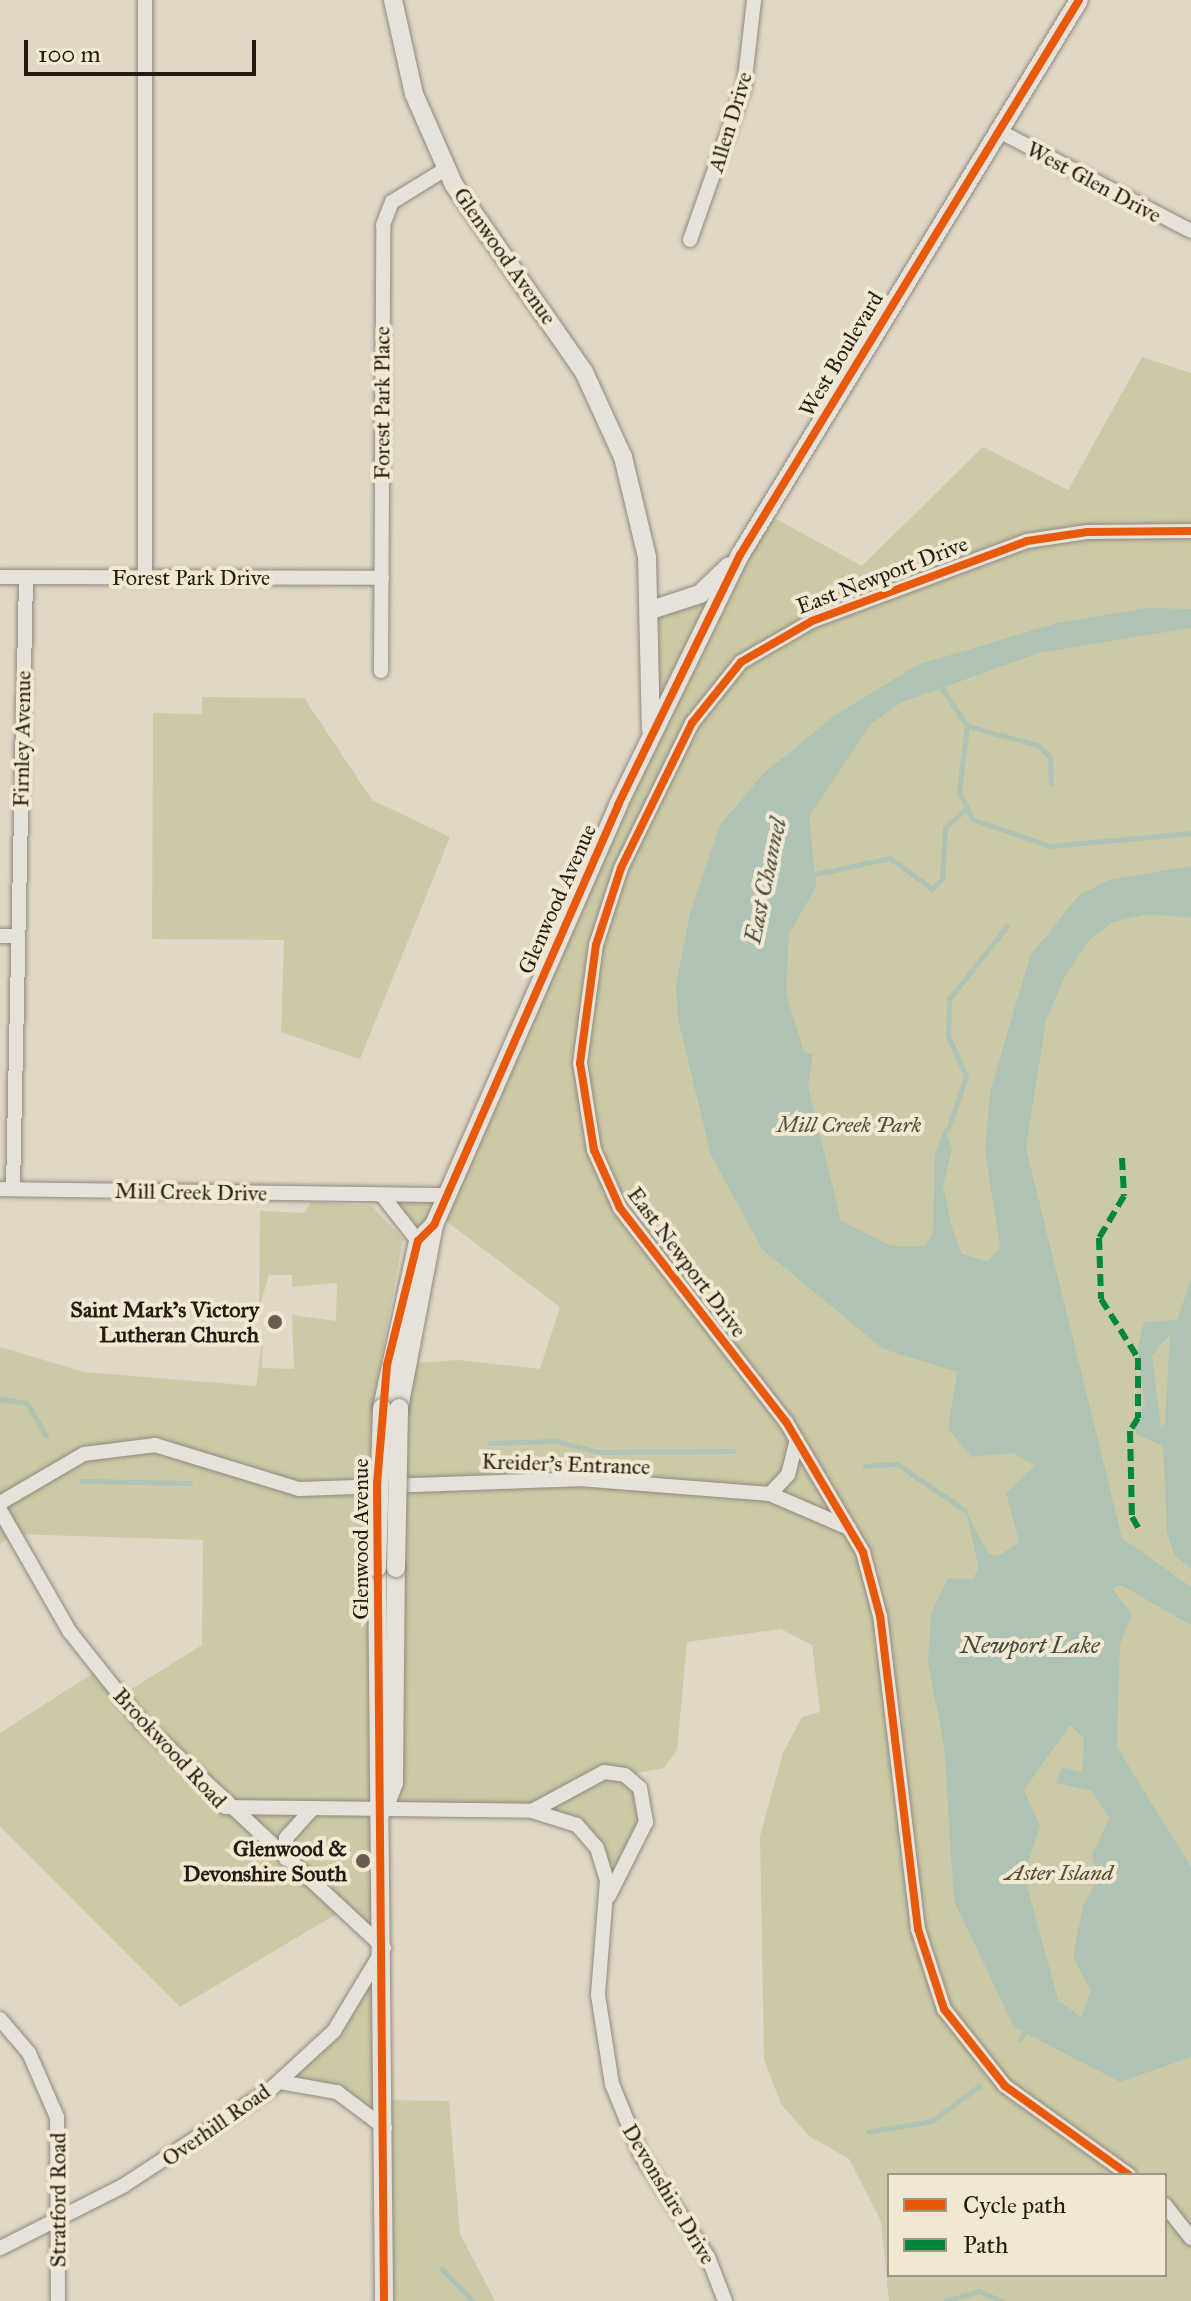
<!DOCTYPE html>
<html>
<head>
<meta charset="utf-8">
<style>
  body { margin:0 }
  #map { position:relative; width:1191px; height:2301px; overflow:hidden; background:#e0d7c6; font-family:"IM FELL Great Primer",serif }
  div>[style] { position:absolute }
  [style*='--x'] { left:calc(var(--x)*1px); top:calc(var(--y)*1px); width:calc(var(--w)*1px); rotate:calc(var(--a)*1deg) }
  .green>* { inset:0; background:#ccc9a6 }
  .water>* { inset:0; background:#aec3b4 }
  .stream>* { height:5px; margin:-2.5px; padding:0 2.5px; transform-origin:2.5px; border-radius:2.5px; background:#aec3b4 }
  .roads { filter:drop-shadow(0 0 2px #90897f) drop-shadow(0 0 2px #90897f) }
  .minor>* { height:14px; margin:-7px; padding:0 7px; transform-origin:7px; border-radius:7px; background:#e6e2da }
  .tertiary>* { height:18px; margin:-9px; padding:0 9px; transform-origin:9px; border-radius:9px; background:#e6e2da }
  .bridges { filter:drop-shadow(0 0 2px #90897f) drop-shadow(0 0 2px #90897f) }
  .tertiary-bridge>* { height:18px; margin:-9px; padding:0 9px; transform-origin:9px; border-radius:9px; background:#e6e2da }
  .quiet>* { height:6px; margin-top:-3px; transform-origin:0; background:repeating-linear-gradient(90deg,#00873e 0 12px,transparent 0 18px) }
  .cycleway>* { height:8px; margin:-4px; padding:0 4px; transform-origin:4px; border-radius:4px; background:#e8590c }
  .dots>* { width:22px; height:22px; translate:-50% -50%; box-sizing:border-box; border:4px solid #f1e8d3; border-radius:50% }
  span { translate:-50% -50%; white-space:nowrap; text-align:center; line-height:1.15; -webkit-text-stroke:8px #f1e8d3; paint-order:stroke }
  .street-label { font-size:22px; color:#271b11 }
  .park-label { font-size:22px; color:#544c36; font-style:italic }
  .poi-label { font-size:22px; color:#271b11; font-weight:700 }
  .right { translate:-100% -50%; text-align:right }
  .water-label { font-size:24px; color:#494b40; font-style:italic }
  .legend { position:absolute; left:887px; top:2173px; width:280px; height:104px; box-sizing:border-box; background:#f1e8d3; border:2px solid #a09685; margin:0; padding:10px 14px; list-style:none; font-size:24px; color:#271b11 }
  .legend li { display:flex; align-items:center; gap:16px; height:40px }
  .legend b { width:40px; border:2px solid #a09685 }
  .scale { position:absolute; left:24px; top:40px; width:232px; height:36px; box-sizing:border-box; border:4px solid #271b11; border-top:0; padding-left:10px; font-size:24px; line-height:28px; white-space:nowrap; color:#271b11; -webkit-text-stroke:6px #f1e8d3; paint-order:stroke }
</style>
</head>
<body>
<div id="map">
  <div class="green">
    <div style="clip-path:polygon(evenodd,1142px 357px,1191px 373px,1191px 2301px,889px 2301px,881px 2221px,849px 2159px,809px 2136px,781px 2104px,764px 2059px,760px 1836px,783px 1753px,802px 1717px,820px 1712px,812px 1645px,781px 1629px,687px 1642px,677px 1750px,664px 1768px,626px 1775px,648px 1809px,608px 1896px,604px 1865px,566px 1819px,384px 1810px,385px 2100px,449px 2101px,460px 2234px,495px 2301px,384px 2301px,385px 2128px,351px 2101px,280px 2082px,316px 2050px,384px 1948px,345px 1909px,180px 2007px,0 1826px,0 1733px,98px 1670px,120px 1696px,202px 1645px,203px 1540px,13px 1534px,0 1545px,0 1347px,84px 1372px,256px 1386px,263px 1332px,262px 1368px,294px 1369px,292px 1315px,336px 1321px,337px 1283px,292px 1287px,292px 1275px,269px 1275px,259px 1308px,260px 1211px,304px 1213px,312px 1202px,372px 1206px,403px 1239px,376px 1387px,384px 1387px,387px 1365px,458px 1360px,540px 1369px,560px 1307px,438px 1215px,418px 1241px,382px 1195px,446px 1195px,651px 736px,651px 610px,700px 594px,765px 513px,862px 566px,983px 447px,1068px 490px,1142px 357px,889px 2175px,1165px 2175px,1165px 2275px,889px 2275px,889px 2175px)"></div>
    <div style="clip-path:polygon(202px 697px,304px 698px,372px 800px,450px 837px,360px 1059px,281px 1032px,284px 940px,152px 939px,153px 713px,202px 714px)"></div>
  </div>
  <div class="water">
    <div style="clip-path:polygon(evenodd,1147px 608px,1191px 609px,1191px 628px,1039px 653px,900px 703px,871px 724px,809px 817px,816px 887px,789px 934px,786px 994px,804px 1052px,813px 1054px,808px 1087px,841px 1221px,891px 1246px,925px 1246px,933px 1232px,935px 1154px,945px 1127px,952px 1150px,943px 1186px,952px 1228px,962px 1254px,987px 1261px,1000px 1248px,985px 1150px,990px 1092px,1030px 956px,1079px 895px,1109px 880px,1191px 866px,1191px 918px,1148px 914px,1113px 922px,1089px 940px,1065px 976px,1046px 1020px,1026px 1148px,1122px 1538px,1191px 1587px,1191px 1625px,1121px 1585px,1112px 1588px,1132px 1615px,1120px 1644px,1117px 1747px,1191px 1867px,1191px 2057px,1120px 2082px,1014px 2027px,954px 1901px,944px 1746px,928px 1662px,931px 1613px,948px 1578px,972px 1579px,979px 1569px,966px 1511px,988px 1553px,998px 1556px,1019px 1542px,1006px 1493px,1035px 1466px,1013px 1453px,972px 1457px,948px 1429px,957px 1372px,883px 1349px,762px 1249px,711px 1155px,678px 1019px,676px 984px,690px 913px,720px 825px,763px 774px,834px 716px,917px 665px,1057px 623px,1147px 608px,1070px 1725px,1084px 1738px,1082px 1772px,1062px 1767px,1056px 1783px,1092px 1791px,1109px 1818px,1092px 1856px,1098px 1879px,1083px 1905px,1073px 1957px,1091px 1991px,1081px 2017px,1058px 2000px,1024px 1875px,1040px 1826px,1024px 1790px,1070px 1725px)"></div>
    <div style="clip-path:polygon(evenodd,1191px 1280px,1191px 1569px,1174px 1555px,1167px 1532px,1163px 1446px,1133px 1432px,1145px 1403px,1137px 1351px,1144px 1322px,1177px 1320px,1191px 1280px,1170px 1334px,1165px 1423px,1161px 1427px,1152px 1356px,1170px 1334px)"></div>
  </div>
  <div class="stream">
    <div style="--x:939;--y:684;--w:50;--a:56.3"></div>
    <div style="--x:967;--y:726;--w:65;--a:97"></div>
    <div style="--x:959;--y:791;--w:31;--a:65"></div>
    <div style="--x:972;--y:819;--w:82;--a:19.3"></div>
    <div style="--x:1049;--y:846;--w:143;--a:-5.2"></div>
    <div style="--x:967;--y:726;--w:73;--a:15"></div>
    <div style="--x:1038;--y:745;--w:17;--a:45"></div>
    <div style="--x:1050;--y:757;--w:26;--a:88"></div>
    <div style="--x:815;--y:874;--w:77;--a:-12"></div>
    <div style="--x:890;--y:858;--w:52;--a:36.4"></div>
    <div style="--x:932;--y:889;--w:14;--a:-45"></div>
    <div style="--x:942;--y:879;--w:51;--a:-86.6"></div>
    <div style="--x:945;--y:828;--w:26;--a:-43"></div>
    <div style="--x:948;--y:1129;--w:56;--a:-71.2"></div>
    <div style="--x:966;--y:1076;--w:44;--a:-114.2"></div>
    <div style="--x:948;--y:1036;--w:37;--a:-88"></div>
    <div style="--x:949;--y:999;--w:93;--a:-51.5"></div>
    <div style="--x:0;--y:1399;--w:27;--a:8"></div>
    <div style="--x:27;--y:1403;--w:38;--a:60"></div>
    <div style="--x:489;--y:1443;--w:66;--a:-1.7"></div>
    <div style="--x:555;--y:1441;--w:44;--a:14.3"></div>
    <div style="--x:598;--y:1452;--w:135;--a:-0.4"></div>
    <div style="--x:865;--y:1466;--w:32;--a:-4"></div>
    <div style="--x:897;--y:1464;--w:83;--a:34.3"></div>
    <div style="--x:82;--y:1481;--w:108;--a:1.1"></div>
    <div style="--x:1020;--y:2039;--w:6;--a:-59"></div>
    <div style="--x:868;--y:2132;--w:65;--a:-9.8"></div>
    <div style="--x:932;--y:2121;--w:59;--a:-36.7"></div>
    <div style="--x:442;--y:2269;--w:45;--a:45.9"></div>
    <div style="--x:946;--y:2301;--w:34;--a:-17"></div>
    <div style="--x:978;--y:2291;--w:26;--a:23"></div>
  </div>
  <div class="roads">
    <div class="minor">
      <div style="--x:145;--y:0;--w:577;--a:90"></div>
      <div style="--x:997;--y:130;--w:219;--a:27.5"></div>
      <div style="--x:690;--y:240;--w:162;--a:-70.6"></div>
      <div style="--x:744;--y:87;--w:88;--a:-83.4"></div>
      <div style="--x:0;--y:577;--w:382;--a:0.1"></div>
      <div style="--x:381;--y:671;--w:446;--a:-89.7"></div>
      <div style="--x:383;--y:225;--w:25;--a:-69"></div>
      <div style="--x:392;--y:202;--w:65;--a:-31.7"></div>
      <div style="--x:0;--y:936;--w:17;--a:0"></div>
      <div style="--x:0;--y:1189;--w:446;--a:0.8"></div>
      <div style="--x:13;--y:1189;--w:612;--a:-88.78"></div>
      <div style="--x:382;--y:1195;--w:58;--a:52"></div>
      <div style="--x:770;--y:1494;--w:26;--a:-47"></div>
      <div style="--x:788;--y:1475;--w:36;--a:-76"></div>
      <div style="--x:0;--y:1503;--w:97;--a:-30.3"></div>
      <div style="--x:84;--y:1454;--w:72;--a:-7.2"></div>
      <div style="--x:155;--y:1445;--w:151;--a:17"></div>
      <div style="--x:299;--y:1489;--w:280;--a:-2"></div>
      <div style="--x:579;--y:1479;--w:192;--a:4.5"></div>
      <div style="--x:770;--y:1494;--w:86;--a:23.3"></div>
      <div style="--x:0;--y:1510;--w:141;--a:60.2"></div>
      <div style="--x:70;--y:1632;--w:116;--a:51.6"></div>
      <div style="--x:142;--y:1723;--w:330;--a:42.9"></div>
      <div style="--x:384;--y:1948;--w:97;--a:121.1"></div>
      <div style="--x:334;--y:2031;--w:84;--a:137.4"></div>
      <div style="--x:272;--y:2088;--w:178;--a:146.7"></div>
      <div style="--x:123;--y:2186;--w:138;--a:153.2"></div>
      <div style="--x:225;--y:1807;--w:307;--a:0.7"></div>
      <div style="--x:532;--y:1811;--w:47;--a:17.3"></div>
      <div style="--x:577;--y:1825;--w:30;--a:49"></div>
      <div style="--x:597;--y:1848;--w:34;--a:73"></div>
      <div style="--x:607;--y:1880;--w:115;--a:94.5"></div>
      <div style="--x:598;--y:1995;--w:90;--a:81.1"></div>
      <div style="--x:612;--y:2084;--w:77;--a:67.8"></div>
      <div style="--x:641;--y:2155;--w:122;--a:56.7"></div>
      <div style="--x:708;--y:2257;--w:47;--a:68.9"></div>
      <div style="--x:532;--y:1811;--w:82;--a:-28.4"></div>
      <div style="--x:604;--y:1772;--w:21;--a:8"></div>
      <div style="--x:625;--y:1775;--w:20;--a:41"></div>
      <div style="--x:640;--y:1788;--w:35;--a:80"></div>
      <div style="--x:646;--y:1822;--w:83;--a:116.6"></div>
      <div style="--x:286;--y:1859;--w:21;--a:-90"></div>
      <div style="--x:286;--y:1838;--w:40;--a:-48"></div>
      <div style="--x:0;--y:2019;--w:45;--a:49.5"></div>
      <div style="--x:29;--y:2053;--w:70;--a:66.4"></div>
      <div style="--x:57;--y:2117;--w:184;--a:89.7"></div>
      <div style="--x:280;--y:2082;--w:58;--a:10"></div>
      <div style="--x:337;--y:2092;--w:60;--a:36.9"></div>
      <div style="--x:1129;--y:2175;--w:153;--a:-144.3"></div>
      <div style="--x:1005;--y:2086;--w:98;--a:-128.4"></div>
      <div style="--x:944;--y:2009;--w:84;--a:-108"></div>
      <div style="--x:918;--y:1929;--w:315;--a:-96.9"></div>
      <div style="--x:880;--y:1616;--w:66;--a:-104.9"></div>
      <div style="--x:863;--y:1552;--w:151;--a:-120.6"></div>
      <div style="--x:786;--y:1422;--w:271;--a:-127.8"></div>
      <div style="--x:620;--y:1208;--w:64;--a:-114.1"></div>
      <div style="--x:594;--y:1150;--w:88;--a:-99.1"></div>
      <div style="--x:580;--y:1063;--w:119;--a:-82.3"></div>
      <div style="--x:596;--y:945;--w:81;--a:-72"></div>
      <div style="--x:621;--y:868;--w:161;--a:-63.9"></div>
      <div style="--x:692;--y:723;--w:78;--a:-51.2"></div>
      <div style="--x:741;--y:662;--w:82;--a:-30"></div>
      <div style="--x:812;--y:621;--w:229;--a:-20.4"></div>
      <div style="--x:1027;--y:541;--w:61;--a:-8.5"></div>
      <div style="--x:1087;--y:532;--w:104;--a:-0.6"></div>
      <div style="--x:1165;--y:2205;--w:42;--a:51.8"></div>
    </div>
    <div class="tertiary">
      <div style="--x:393;--y:0;--w:96;--a:77.4"></div>
      <div style="--x:414;--y:94;--w:99;--a:66.3"></div>
      <div style="--x:454;--y:185;--w:228;--a:55.2"></div>
      <div style="--x:584;--y:372;--w:94;--a:65.4"></div>
      <div style="--x:623;--y:457;--w:103;--a:76.5"></div>
      <div style="--x:647;--y:557;--w:172;--a:88.7"></div>
      <div style="--x:651;--y:610;--w:52;--a:-18.1"></div>
      <div style="--x:700;--y:594;--w:40;--a:-44"></div>
      <div style="--x:382;--y:1408;--w:171;--a:-77.8"></div>
      <div style="--x:418;--y:1241;--w:23;--a:-45"></div>
      <div style="--x:434;--y:1225;--w:459;--a:-66.3"></div>
      <div style="--x:618;--y:805;--w:278;--a:-64"></div>
      <div style="--x:740;--y:555;--w:650;--a:-58.58"></div>
      <div style="--x:399;--y:1408;--w:186;--a:-79.2"></div>
      <div style="--x:377;--y:1568;--w:733;--a:89.45"></div>
      <div style="--x:384;--y:1809;--w:28;--a:-69"></div>
      <div style="--x:394;--y:1783;--w:215;--a:-89.5"></div>
    </div>
  </div>
  <div class="bridges">
    <div class="tertiary-bridge">
      <div style="--x:377;--y:1568;--w:160;--a:-88.2"></div>
      <div style="--x:396;--y:1568;--w:160;--a:-88.9"></div>
    </div>
  </div>
  <div class="quiet">
    <div style="--x:1122;--y:1158;--w:38;--a:87"></div>
    <div style="--x:1124;--y:1196;--w:49;--a:120.8"></div>
    <div style="--x:1099;--y:1238;--w:61;--a:88.1"></div>
    <div style="--x:1101;--y:1299;--w:70;--a:57.9"></div>
    <div style="--x:1138;--y:1358;--w:60;--a:90"></div>
    <div style="--x:1138;--y:1418;--w:15;--a:122"></div>
    <div style="--x:1130;--y:1431;--w:86;--a:88.7"></div>
    <div style="--x:1132;--y:1517;--w:16;--a:60"></div>
  </div>
  <div class="cycleway">
    <div style="--x:1129;--y:2175;--w:153;--a:-144.3"></div>
    <div style="--x:1005;--y:2086;--w:98;--a:-128.4"></div>
    <div style="--x:944;--y:2009;--w:84;--a:-108"></div>
    <div style="--x:918;--y:1929;--w:315;--a:-96.9"></div>
    <div style="--x:880;--y:1616;--w:66;--a:-104.9"></div>
    <div style="--x:863;--y:1552;--w:151;--a:-120.6"></div>
    <div style="--x:786;--y:1422;--w:271;--a:-127.8"></div>
    <div style="--x:620;--y:1208;--w:64;--a:-114.1"></div>
    <div style="--x:594;--y:1150;--w:88;--a:-99.1"></div>
    <div style="--x:580;--y:1063;--w:119;--a:-82.3"></div>
    <div style="--x:596;--y:945;--w:81;--a:-72"></div>
    <div style="--x:621;--y:868;--w:161;--a:-63.9"></div>
    <div style="--x:692;--y:723;--w:78;--a:-51.2"></div>
    <div style="--x:741;--y:662;--w:82;--a:-30"></div>
    <div style="--x:812;--y:621;--w:229;--a:-20.4"></div>
    <div style="--x:1027;--y:541;--w:61;--a:-8.5"></div>
    <div style="--x:1087;--y:532;--w:104;--a:-0.6"></div>
    <div style="--x:384;--y:2301;--w:817;--a:-90.49"></div>
    <div style="--x:377;--y:1484;--w:119;--a:-85.2"></div>
    <div style="--x:387;--y:1365;--w:128;--a:-76"></div>
    <div style="--x:418;--y:1241;--w:23;--a:-45"></div>
    <div style="--x:434;--y:1225;--w:459;--a:-66.3"></div>
    <div style="--x:618;--y:805;--w:278;--a:-64"></div>
    <div style="--x:740;--y:555;--w:650;--a:-58.58"></div>
  </div>
  <div class="dots">
    <div style="left:275px;top:1322px;background:#685d50"></div>
    <div style="left:363px;top:1861px;background:#685d50"></div>
  </div>
  <div class="street-label">
    <span style="left:730px;top:122px;rotate:-73deg">Allen Drive</span>
    <span style="left:1094px;top:182px;rotate:28deg">West Glen Drive</span>
    <span style="left:505px;top:256px;rotate:55deg">Glenwood Avenue</span>
    <span style="left:841px;top:354px;rotate:-59deg">West Boulevard</span>
    <span style="left:382px;top:403px;rotate:-90deg">Forest Park Place</span>
    <span style="left:882px;top:575px;rotate:-21deg">East Newport Drive</span>
    <span style="left:191px;top:578px">Forest Park Drive</span>
    <span style="left:22px;top:739px;rotate:-89deg">Firnley Avenue</span>
    <span style="left:557px;top:899px;rotate:-66deg">Glenwood Avenue</span>
    <span style="left:191px;top:1192px;rotate:1deg">Mill Creek Drive</span>
    <span style="left:687px;top:1262px;rotate:53deg">East Newport Drive</span>
    <span style="left:566px;top:1464px;rotate:2deg">Kreider's Entrance</span>
    <span style="left:361px;top:1539px;rotate:-90deg">Glenwood Avenue</span>
    <span style="left:170px;top:1748px;rotate:47deg">Brookwood Road</span>
    <span style="left:216px;top:2125px;rotate:-35deg">Overhill Road</span>
    <span style="left:669px;top:2194px;rotate:59deg">Devonshire Drive</span>
    <span style="left:58px;top:2200px;rotate:-90deg">Stratford Road</span>
  </div>
  <div class="park-label">
    <span style="left:849px;top:1125px">Mill Creek Park</span>
    <span style="left:1059px;top:1873px">Aster Island</span>
  </div>
  <div class="poi-label">
    <span class="right" style="left:259px;top:1322px">Saint Mark's Victory<br>Lutheran Church</span>
    <span class="right" style="left:347px;top:1861px">Glenwood &amp;<br>Devonshire South</span>
  </div>
  <div class="water-label">
    <span style="left:766px;top:881px;rotate:-78deg">East Channel</span>
    <span style="left:1030px;top:1646px">Newport Lake</span>
  </div>
  <ul class="legend">
  <li><b style="height:10px;background:#e8590c"></b>Cycle path</li>
  <li><b style="height:10px;background:#00873e"></b>Path</li>
  </ul>
  <div class="scale">100 m</div>
</div>
</body>
</html>
